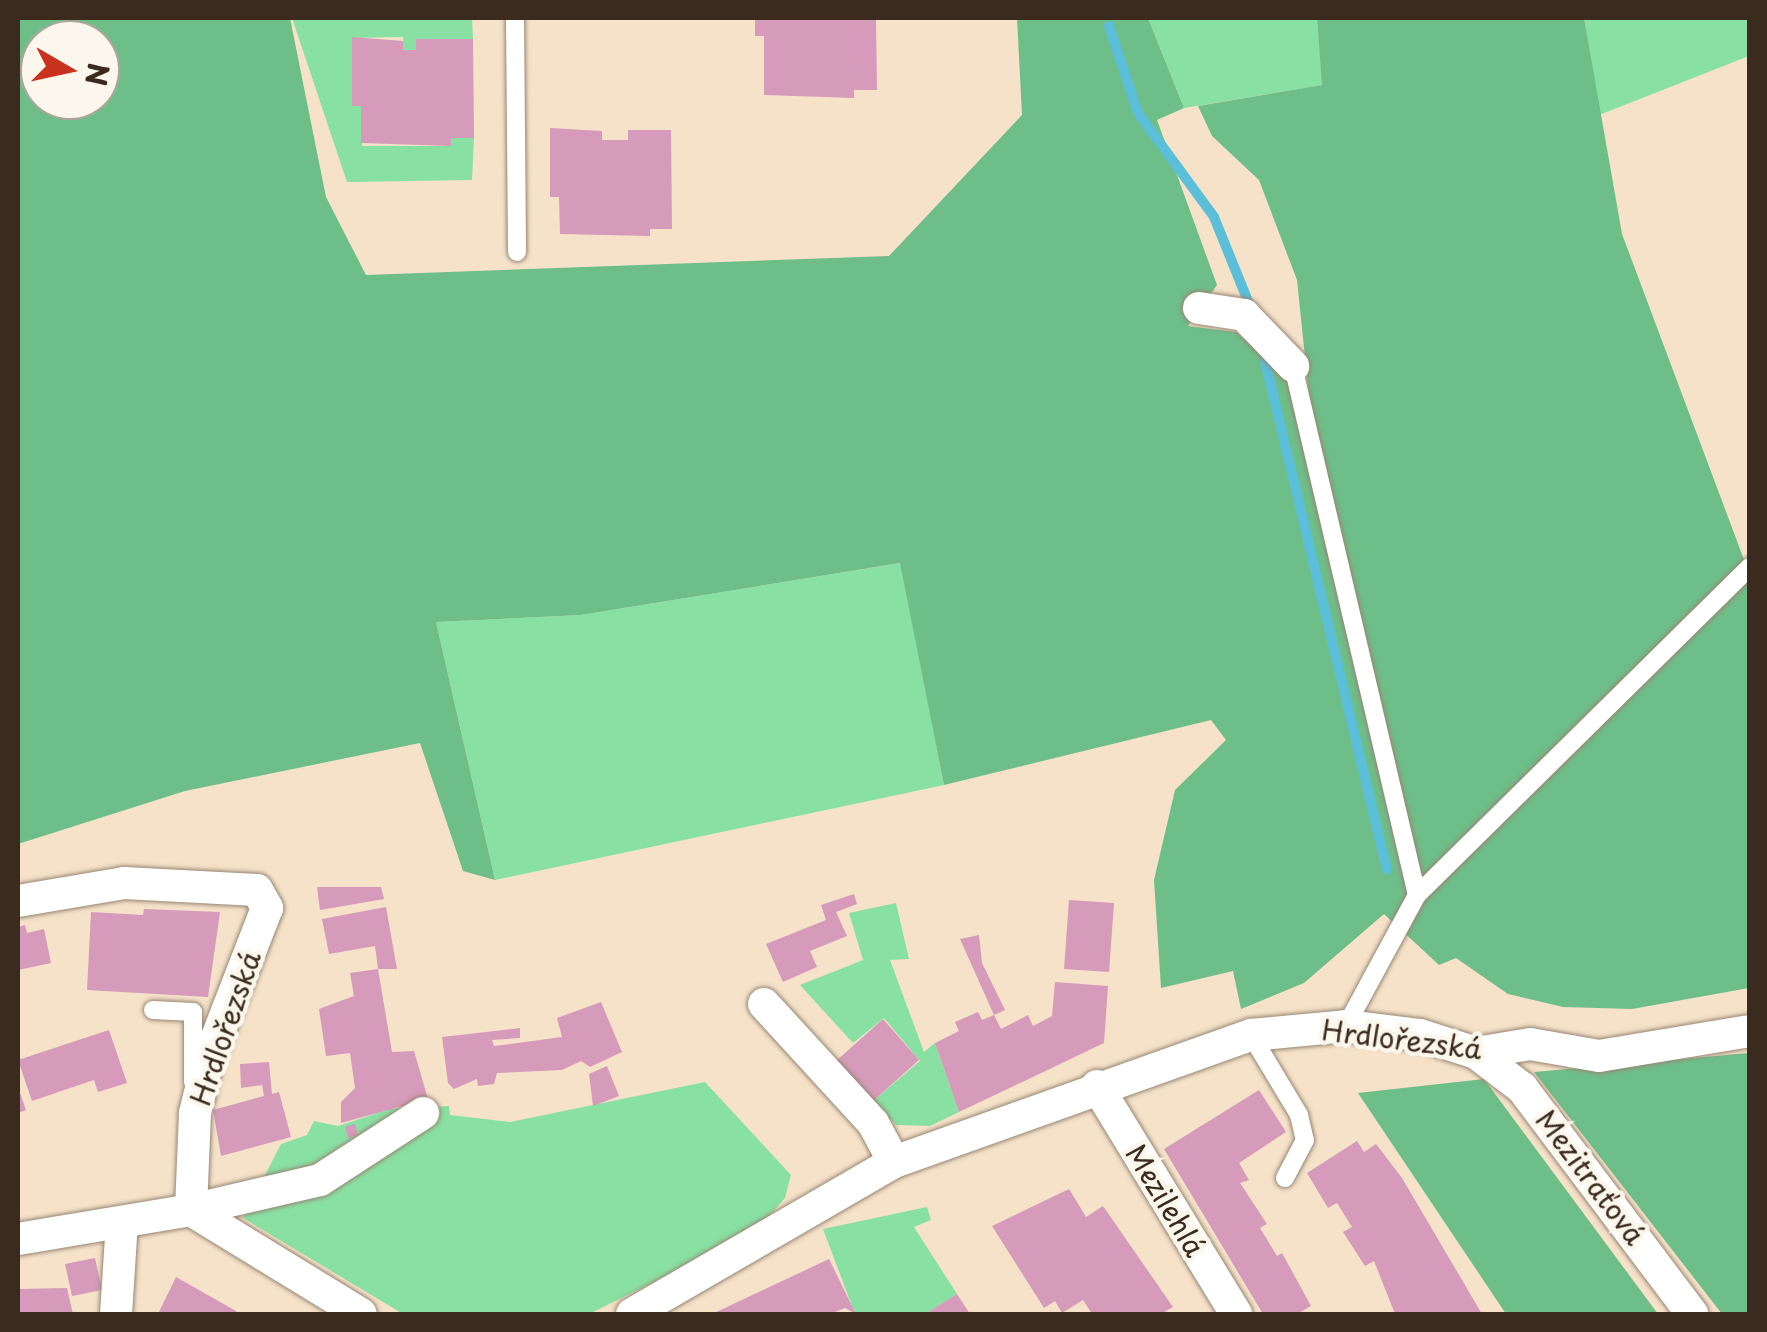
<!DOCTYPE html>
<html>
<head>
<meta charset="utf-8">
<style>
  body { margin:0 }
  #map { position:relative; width:1767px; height:1332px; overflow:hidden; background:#f5e2c9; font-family:"Playpen Sans",sans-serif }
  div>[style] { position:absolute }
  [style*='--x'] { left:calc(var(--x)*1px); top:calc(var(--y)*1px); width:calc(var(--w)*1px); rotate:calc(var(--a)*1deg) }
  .green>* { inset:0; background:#89e0a3 }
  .forest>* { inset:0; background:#6ebe89 }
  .stream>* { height:10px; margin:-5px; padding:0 5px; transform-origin:5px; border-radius:5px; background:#5bbfd9 }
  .building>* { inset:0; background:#d69abb }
  .roads { filter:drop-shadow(0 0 2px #988674) drop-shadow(0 0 2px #988674) }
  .lane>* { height:18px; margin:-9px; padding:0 9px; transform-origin:9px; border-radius:9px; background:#fff }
  .street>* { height:32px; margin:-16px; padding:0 16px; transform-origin:16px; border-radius:16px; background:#fff }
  span { translate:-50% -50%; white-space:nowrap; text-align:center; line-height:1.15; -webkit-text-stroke:9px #fbf7ec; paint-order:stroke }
  .street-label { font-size:28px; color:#3b2a1e }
  .frame { position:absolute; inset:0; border:20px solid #3b2a1e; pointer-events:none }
  .north { position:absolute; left:20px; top:20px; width:100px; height:100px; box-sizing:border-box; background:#fbf7ec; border:2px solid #aea59a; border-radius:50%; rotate:99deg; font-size:28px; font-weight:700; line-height:40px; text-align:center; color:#3b2a1e }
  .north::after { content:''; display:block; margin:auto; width:35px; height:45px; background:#c8321e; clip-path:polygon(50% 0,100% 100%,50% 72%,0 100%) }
</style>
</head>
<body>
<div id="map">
  <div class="green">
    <div style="clip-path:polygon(292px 18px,472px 18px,473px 39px,417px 39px,416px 50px,403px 50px,403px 37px,352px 38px,352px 106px,361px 106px,362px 146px,450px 146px,451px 138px,474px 138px,472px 180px,347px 182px)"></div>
    <div style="clip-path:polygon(1148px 18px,1317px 18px,1323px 85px,1184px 108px)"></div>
    <div style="clip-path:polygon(1584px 18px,1749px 18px,1749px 56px,1599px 115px)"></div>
    <div style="clip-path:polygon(901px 563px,944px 785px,495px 880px,436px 622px,581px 615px)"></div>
    <div style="clip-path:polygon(896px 903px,909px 959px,890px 960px,924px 1052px,935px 1043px,959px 1112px,930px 1126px,896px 1125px,873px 1101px,920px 1061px,884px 1018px,853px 1043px,800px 985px,863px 960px,849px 913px)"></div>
    <div style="clip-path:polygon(705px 1082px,791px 1175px,785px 1198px,755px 1232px,589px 1314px,403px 1314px,243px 1218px,281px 1144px,307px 1135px,314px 1121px,338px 1126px,390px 1109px,449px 1106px,450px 1115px,510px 1122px)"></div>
    <div style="clip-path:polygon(927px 1207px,931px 1220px,914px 1227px,957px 1294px,925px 1314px,855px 1314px,823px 1229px)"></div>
  </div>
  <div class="forest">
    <div style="clip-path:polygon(evenodd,18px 18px,290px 18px,326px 197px,366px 275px,889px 256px,1022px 115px,1017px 18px,1148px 18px,1184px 108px,1157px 120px,1217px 285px,1188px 326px,1236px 332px,1309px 396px,1297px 280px,1259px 180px,1212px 136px,1198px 106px,1322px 85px,1317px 18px,1584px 18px,1622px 234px,1749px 573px,1749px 988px,1632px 1009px,1563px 1007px,1508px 994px,1456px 958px,1439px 965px,1384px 914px,1304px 983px,1241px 1009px,1233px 971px,1161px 988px,1154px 880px,1175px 790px,1226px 740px,1211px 720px,944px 785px,900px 563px,581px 615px,436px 622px,495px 880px,463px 871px,420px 743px,185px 791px,18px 844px,18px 18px,40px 40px,100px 40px,100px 100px,40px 100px,40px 40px)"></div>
    <div style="clip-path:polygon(1749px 1053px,1749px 1314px,1722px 1314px,1534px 1072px)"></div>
    <div style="clip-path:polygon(1484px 1079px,1658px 1314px,1506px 1314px,1358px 1093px)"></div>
  </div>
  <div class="stream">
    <div style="--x:1109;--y:26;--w:92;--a:71.6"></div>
    <div style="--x:1138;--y:113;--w:129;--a:53.8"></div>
    <div style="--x:1214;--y:217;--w:101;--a:68"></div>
    <div style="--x:1265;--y:361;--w:523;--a:76.52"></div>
  </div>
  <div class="building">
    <div style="clip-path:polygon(755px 18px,876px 18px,877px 90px,854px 90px,854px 98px,764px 95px,764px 36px,755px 36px)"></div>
    <div style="clip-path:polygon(352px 37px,403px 41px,403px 50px,416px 50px,416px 39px,473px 39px,474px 138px,451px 138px,451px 146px,361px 143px,361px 106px,352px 106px)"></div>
    <div style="clip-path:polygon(550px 128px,602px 131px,602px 140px,628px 140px,628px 130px,671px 130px,672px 229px,650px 229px,650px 236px,560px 234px,559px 197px,550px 197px)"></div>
    <div style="clip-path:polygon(317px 887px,381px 887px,384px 899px,320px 910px)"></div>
    <div style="clip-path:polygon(854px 894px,857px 904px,836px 912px,847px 936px,810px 951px,817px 967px,783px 982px,766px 944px,826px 920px,821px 905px)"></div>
    <div style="clip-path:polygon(1069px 900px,1114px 903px,1109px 972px,1064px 969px)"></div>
    <div style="clip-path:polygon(386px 907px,397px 969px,378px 969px,375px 946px,329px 954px,322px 919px)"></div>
    <div style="clip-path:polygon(144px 909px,220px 912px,208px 997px,87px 990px,91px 912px,143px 915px)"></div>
    <div style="clip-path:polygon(25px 925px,27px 933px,44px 929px,51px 963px,18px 970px,18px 927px)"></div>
    <div style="clip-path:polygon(979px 935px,982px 963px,1005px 1010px,994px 1015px,960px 939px)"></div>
    <div style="clip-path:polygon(378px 969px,392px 1052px,414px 1051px,428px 1099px,341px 1123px,341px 1102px,355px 1088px,350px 1053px,326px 1056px,319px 1009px,354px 996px,350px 973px)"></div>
    <div style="clip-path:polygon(1055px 982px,1108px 986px,1104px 1043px,959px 1112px,935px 1043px,959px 1031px,955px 1022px,978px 1012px,982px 1020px,994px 1015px,1001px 1029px,1028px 1015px,1033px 1026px,1052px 1016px)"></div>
    <div style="clip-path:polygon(601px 1002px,622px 1052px,590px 1067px,581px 1061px,562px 1070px,497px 1073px,494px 1084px,478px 1086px,477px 1079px,454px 1089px,448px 1083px,442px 1037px,520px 1028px,520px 1038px,492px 1040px,494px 1046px,562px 1037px,557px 1018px)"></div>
    <div style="clip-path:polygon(883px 1019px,919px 1060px,872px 1102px,836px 1061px)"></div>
    <div style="clip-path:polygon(109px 1030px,127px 1083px,98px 1092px,94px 1080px,32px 1101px,18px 1060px)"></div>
    <div style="clip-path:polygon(269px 1062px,272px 1094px,279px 1092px,291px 1137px,221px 1156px,213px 1110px,264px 1096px,262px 1085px,241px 1088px,240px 1064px)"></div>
    <div style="clip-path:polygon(607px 1066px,619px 1096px,593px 1106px,589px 1074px)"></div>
    <div style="clip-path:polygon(18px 1087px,26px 1110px,18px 1113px)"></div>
    <div style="clip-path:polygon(1259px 1090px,1286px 1132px,1239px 1163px,1249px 1180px,1240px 1183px,1267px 1224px,1260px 1228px,1277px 1256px,1282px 1253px,1311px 1306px,1297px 1314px,1263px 1314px,1164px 1149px)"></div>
    <div style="clip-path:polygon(355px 1124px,358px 1135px,348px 1138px,345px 1127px)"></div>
    <div style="clip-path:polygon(1357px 1141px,1364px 1152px,1376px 1144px,1402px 1178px,1482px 1314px,1395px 1314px,1374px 1261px,1365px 1266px,1343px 1232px,1352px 1227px,1337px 1203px,1328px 1208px,1307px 1173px)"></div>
    <div style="clip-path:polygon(1069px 1189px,1086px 1217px,1103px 1206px,1173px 1307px,1161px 1314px,1092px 1314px,1083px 1300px,1062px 1313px,1055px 1301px,1044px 1308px,992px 1226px)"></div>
    <div style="clip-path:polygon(95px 1258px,102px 1290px,72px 1296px,65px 1264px)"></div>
    <div style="clip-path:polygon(829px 1259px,856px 1314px,845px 1308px,830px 1314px,712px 1314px)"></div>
    <div style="clip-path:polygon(176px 1277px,236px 1311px,240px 1314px,158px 1314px)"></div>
    <div style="clip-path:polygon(67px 1288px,73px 1314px,18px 1314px,18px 1289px)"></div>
    <div style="clip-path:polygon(957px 1294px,970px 1314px,925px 1314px)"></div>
  </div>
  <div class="roads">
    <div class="lane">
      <div style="--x:515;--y:18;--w:234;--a:89.5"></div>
      <div style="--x:1293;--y:366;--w:543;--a:76.81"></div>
      <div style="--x:1417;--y:895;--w:149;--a:118.5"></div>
      <div style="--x:1417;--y:895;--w:467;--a:-44.6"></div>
      <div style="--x:153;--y:1010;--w:40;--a:2.9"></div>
      <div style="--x:193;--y:1012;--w:70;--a:90"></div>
      <div style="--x:1251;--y:1035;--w:93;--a:59"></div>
      <div style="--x:1299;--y:1115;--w:26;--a:77"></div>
      <div style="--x:1305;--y:1140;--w:43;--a:117.8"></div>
    </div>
    <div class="street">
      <div style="--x:1199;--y:308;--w:46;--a:8.8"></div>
      <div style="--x:1244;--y:315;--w:71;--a:46.1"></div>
      <div style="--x:18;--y:901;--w:108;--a:-9.6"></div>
      <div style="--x:124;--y:883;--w:133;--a:3"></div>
      <div style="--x:257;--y:890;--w:21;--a:61"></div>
      <div style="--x:267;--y:908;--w:163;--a:111.2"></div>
      <div style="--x:208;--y:1060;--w:55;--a:103.8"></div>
      <div style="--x:195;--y:1113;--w:97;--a:92.4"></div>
      <div style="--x:191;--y:1210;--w:132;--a:-13.1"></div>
      <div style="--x:320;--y:1180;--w:123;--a:-33"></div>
      <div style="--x:764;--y:1004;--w:161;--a:47.5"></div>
      <div style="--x:873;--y:1123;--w:44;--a:61.7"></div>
      <div style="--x:1476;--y:1053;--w:58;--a:37.3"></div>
      <div style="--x:1522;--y:1088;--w:283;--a:53"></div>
      <div style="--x:1097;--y:1086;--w:267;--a:58.6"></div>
      <div style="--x:18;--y:1239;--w:175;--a:-9.5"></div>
      <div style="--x:191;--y:1210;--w:199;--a:31.5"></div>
      <div style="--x:116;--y:1314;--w:92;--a:-86.3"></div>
      <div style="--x:632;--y:1314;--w:303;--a:-30.1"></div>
      <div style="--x:894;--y:1162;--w:379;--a:-19.6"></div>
      <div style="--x:1251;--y:1035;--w:95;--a:-5.4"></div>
      <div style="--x:1346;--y:1026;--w:75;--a:6.9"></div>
      <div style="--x:1420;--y:1035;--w:59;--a:17.8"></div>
      <div style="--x:1476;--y:1053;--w:55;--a:-9.5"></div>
      <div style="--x:1530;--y:1044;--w:70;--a:9.9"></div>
      <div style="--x:1599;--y:1056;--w:153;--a:-9.4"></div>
    </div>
  </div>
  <div class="street-label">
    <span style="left:225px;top:1028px;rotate:-71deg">Hrdlořezská</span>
    <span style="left:1402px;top:1039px;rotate:7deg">Hrdlořezská</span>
    <span style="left:1591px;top:1177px;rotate:53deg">Mezitraťová</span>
    <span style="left:1166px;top:1200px;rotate:59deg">Mezilehlá</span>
  </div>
  <div class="frame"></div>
  <div class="north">N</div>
</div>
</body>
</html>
